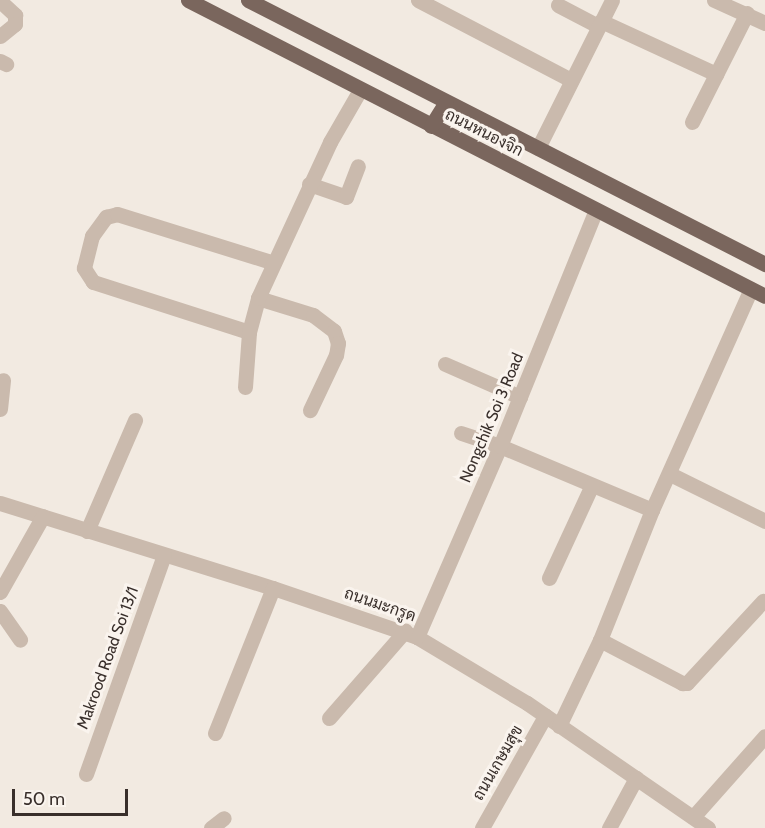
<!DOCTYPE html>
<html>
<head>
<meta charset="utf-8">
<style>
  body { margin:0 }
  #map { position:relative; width:765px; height:828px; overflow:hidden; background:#f2eae1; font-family:Cabin,Sarabun,sans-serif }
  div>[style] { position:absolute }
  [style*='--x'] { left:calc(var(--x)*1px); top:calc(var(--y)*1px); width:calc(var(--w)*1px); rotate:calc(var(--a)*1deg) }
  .minor>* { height:15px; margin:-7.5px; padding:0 7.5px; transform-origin:7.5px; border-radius:7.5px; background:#cabaad }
  .major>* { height:15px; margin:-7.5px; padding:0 7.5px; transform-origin:7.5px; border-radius:7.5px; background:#7a665d }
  span { translate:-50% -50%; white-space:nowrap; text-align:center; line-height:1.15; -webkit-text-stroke:6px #faf4ee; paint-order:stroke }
  .street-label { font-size:16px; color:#392f2b }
  .scale { position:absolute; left:12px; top:789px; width:116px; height:27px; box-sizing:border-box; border:3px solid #392f2b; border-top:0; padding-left:8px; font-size:18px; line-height:21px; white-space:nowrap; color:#392f2b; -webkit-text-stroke:4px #faf4ee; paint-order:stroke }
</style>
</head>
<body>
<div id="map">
  <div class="minor">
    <div style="--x:418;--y:0;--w:173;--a:27.6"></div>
    <div style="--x:714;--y:0;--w:56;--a:24.3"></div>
    <div style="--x:0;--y:1;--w:21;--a:43"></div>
    <div style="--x:15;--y:15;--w:9;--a:90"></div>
    <div style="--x:15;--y:24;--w:19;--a:141"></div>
    <div style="--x:558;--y:5;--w:45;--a:27.7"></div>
    <div style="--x:601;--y:21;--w:127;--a:24.7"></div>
    <div style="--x:0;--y:61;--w:7;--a:27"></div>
    <div style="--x:692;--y:122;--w:122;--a:-63.2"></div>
    <div style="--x:538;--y:148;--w:165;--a:-63.4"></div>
    <div style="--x:309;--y:184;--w:39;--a:19"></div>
    <div style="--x:346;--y:197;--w:33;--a:-69"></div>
    <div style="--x:258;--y:298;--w:58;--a:17.2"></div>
    <div style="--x:313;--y:315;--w:26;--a:37"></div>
    <div style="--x:334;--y:331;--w:13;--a:72"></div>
    <div style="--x:338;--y:343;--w:12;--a:99"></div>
    <div style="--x:336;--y:355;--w:61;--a:115.3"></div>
    <div style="--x:249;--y:332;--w:164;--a:-162.2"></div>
    <div style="--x:93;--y:282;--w:17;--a:-123"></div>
    <div style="--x:84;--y:268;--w:33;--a:-76"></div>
    <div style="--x:92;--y:236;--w:24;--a:-54"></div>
    <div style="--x:106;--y:217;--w:11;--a:-15"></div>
    <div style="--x:117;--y:214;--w:164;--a:17.3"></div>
    <div style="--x:445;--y:364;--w:82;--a:23.7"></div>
    <div style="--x:245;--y:387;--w:55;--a:-85.8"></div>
    <div style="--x:249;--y:332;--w:35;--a:-75"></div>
    <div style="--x:258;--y:298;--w:172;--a:-65.2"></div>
    <div style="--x:330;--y:142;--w:60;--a:-60"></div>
    <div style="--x:0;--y:409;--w:29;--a:-84"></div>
    <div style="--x:461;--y:433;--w:41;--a:18.4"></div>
    <div style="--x:500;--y:446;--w:165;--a:22.8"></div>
    <div style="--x:670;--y:474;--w:106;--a:26.3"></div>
    <div style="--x:0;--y:503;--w:286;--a:17.3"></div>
    <div style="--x:273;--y:588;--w:152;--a:18.8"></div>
    <div style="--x:417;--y:637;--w:128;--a:31"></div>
    <div style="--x:527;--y:703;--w:220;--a:34.6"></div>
    <div style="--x:87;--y:531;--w:121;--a:-66.6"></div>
    <div style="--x:549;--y:578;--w:102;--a:-65.2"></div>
    <div style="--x:0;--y:592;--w:87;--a:-60.5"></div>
    <div style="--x:0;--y:611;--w:35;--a:55"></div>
    <div style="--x:417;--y:637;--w:208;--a:-66.5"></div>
    <div style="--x:500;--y:446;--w:255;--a:-67.9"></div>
    <div style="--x:600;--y:640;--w:93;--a:27.7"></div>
    <div style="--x:682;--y:683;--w:5;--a:0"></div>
    <div style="--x:687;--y:683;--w:112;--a:-47.2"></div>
    <div style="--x:329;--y:718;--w:116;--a:-48.9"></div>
    <div style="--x:559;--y:726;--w:95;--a:-64.5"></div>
    <div style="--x:600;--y:640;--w:140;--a:-68.2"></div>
    <div style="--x:652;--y:510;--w:242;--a:-65.9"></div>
    <div style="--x:215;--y:733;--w:156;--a:-68.2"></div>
    <div style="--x:86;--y:774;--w:232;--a:-70.4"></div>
    <div style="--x:693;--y:817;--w:108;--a:-48.4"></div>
    <div style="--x:211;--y:828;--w:16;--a:-38"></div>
    <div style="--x:482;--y:828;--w:129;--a:-60.6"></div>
    <div style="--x:609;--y:828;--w:57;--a:-61.6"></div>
  </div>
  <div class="major">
    <div style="--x:188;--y:0;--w:648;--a:27.16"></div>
    <div style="--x:248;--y:0;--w:581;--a:27.05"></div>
    <div style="--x:431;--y:126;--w:28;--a:-58"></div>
  </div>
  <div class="street-label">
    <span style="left:484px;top:133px;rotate:27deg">ถนนหนองจิก</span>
    <span style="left:492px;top:418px;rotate:-67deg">Nongchik Soi 3 Road</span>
    <span style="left:380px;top:605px;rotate:19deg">ถนนมะกรูด</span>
    <span style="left:108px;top:658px;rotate:-70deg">Makrood Road Soi 13/1</span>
    <span style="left:498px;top:763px;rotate:-60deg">ถนนเกษมสุข</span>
  </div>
  <div class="scale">50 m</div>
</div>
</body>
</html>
